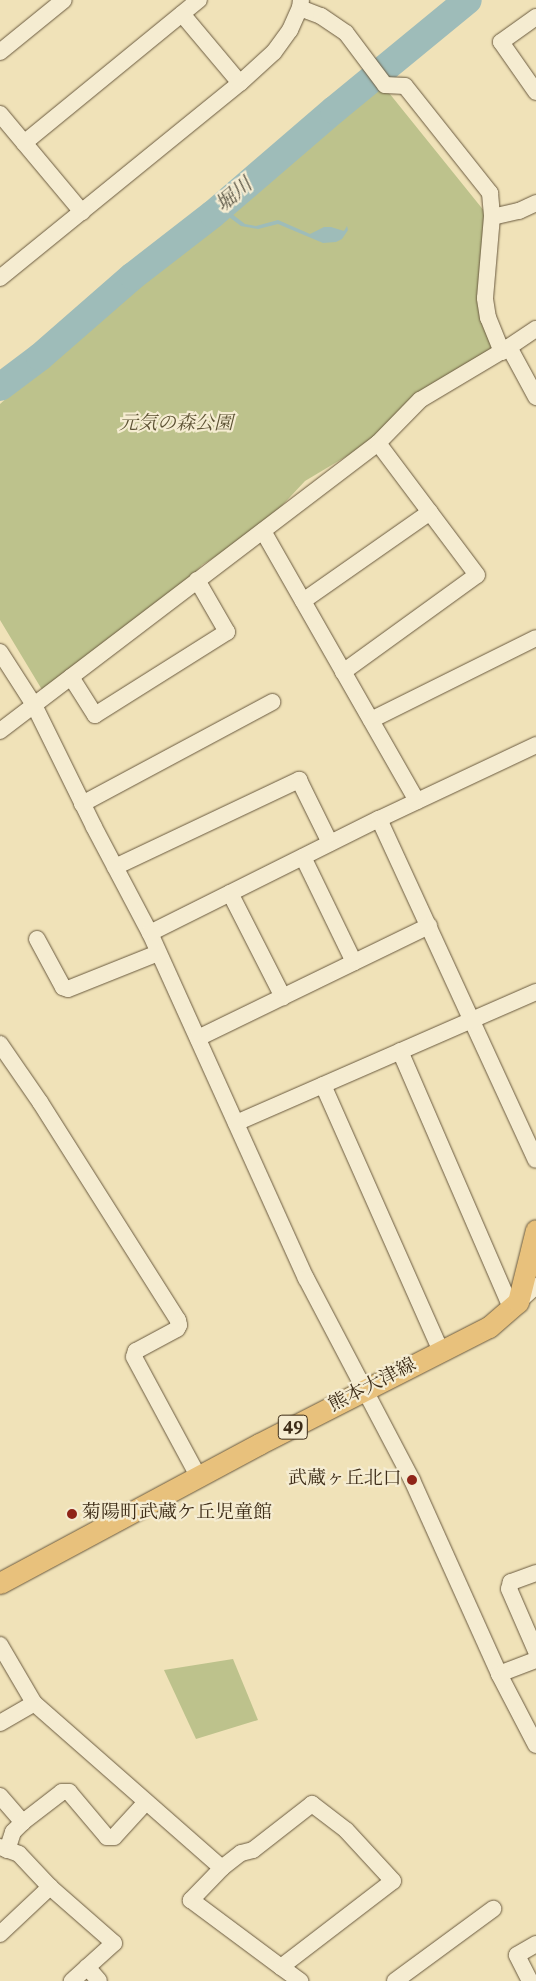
<!DOCTYPE html>
<html>
<head>
<meta charset="utf-8">
<style>
  body { margin:0 }
  #map { position:relative; width:536px; height:1981px; overflow:hidden; background:#f0e2b8; font-family:Vollkorn,"Noto Serif JP",serif }
  div>[style] { position:absolute }
  [style*='--x'] { left:calc(var(--x)*1px); top:calc(var(--y)*1px); width:calc(var(--w)*1px); rotate:calc(var(--a)*1deg) }
  .green>* { inset:0; background:#bdc28c }
  .water>* { inset:0; background:#9ebcb9 }
  .river>* { height:28px; margin:-14px; padding:0 14px; transform-origin:14px; border-radius:14px; background:#9ebcb9 }
  .roads { filter:drop-shadow(0 0 1px #6a5a3f) drop-shadow(0 0 1px #6a5a3f) }
  .minor>* { height:16px; margin:-8px; padding:0 8px; transform-origin:8px; border-radius:8px; background:#f5ecd1 }
  .major>* { height:21px; margin:-10.5px; padding:0 10.5px; transform-origin:10.5px; border-radius:10.5px; background:#e8c17c }
  .dots>* { width:14px; height:14px; translate:-50% -50%; box-sizing:border-box; border:2px solid #f5ecd1; border-radius:50% }
  span { translate:-50% -50%; white-space:nowrap; text-align:center; line-height:1.15; -webkit-text-stroke:4.5px #f5ecd1; paint-order:stroke }
  .shield-label span { padding:1px 4px; background:#f5ecd1; border:1px solid; border-radius:4px; -webkit-text-stroke-width:0 }
  .shield-label { font-size:18px; color:#3d2c17; font-weight:700 }
  .park-label { font-size:19px; color:#5d5234; font-style:italic }
  .street-label { font-size:19px; color:#3d2c17 }
  .poi-label { font-size:19px; color:#3d2c17 }
  .right { translate:-100% -50%; text-align:right }
  .left { translate:0 -50%; text-align:left }
  .water-label { font-size:20px; color:#555040; font-style:italic }
</style>
</head>
<body>
<div id="map">
  <div class="green">
    <div style="clip-path:polygon(381px 83px,489px 217px,482px 297px,498px 350px,367px 444px,305px 481px,261px 528px,202px 565px,173px 595px,44px 693px,0 620px,0 404px,109px 308px,218px 227px,302px 150px)"></div>
    <div style="clip-path:polygon(233px 1659px,258px 1720px,196px 1739px,164px 1670px)"></div>
  </div>
  <div class="water">
    <div style="clip-path:polygon(232px 214px,245px 224px,256px 226px,278px 220px,310px 234px,324px 227px,331px 227px,344px 231px,347px 226px,348px 230px,342px 239px,336px 242px,323px 243px,278px 224px,258px 229px,241px 226px,229px 217px)"></div>
  </div>
  <div class="river">
    <div style="--x:0;--y:387;--w:50;--a:-36.9"></div>
    <div style="--x:40;--y:357;--w:123;--a:-41.1"></div>
    <div style="--x:133;--y:276;--w:101;--a:-37.8"></div>
    <div style="--x:213;--y:214;--w:160;--a:-40.7"></div>
    <div style="--x:334;--y:110;--w:173;--a:-39.4"></div>
  </div>
  <div class="roads">
    <div class="minor">
      <div style="--x:300;--y:8;--w:22;--a:21"></div>
      <div style="--x:321;--y:16;--w:30;--a:34"></div>
      <div style="--x:346;--y:33;--w:65;--a:53.1"></div>
      <div style="--x:385;--y:85;--w:20;--a:3"></div>
      <div style="--x:405;--y:86;--w:137;--a:51.5"></div>
      <div style="--x:490;--y:193;--w:24;--a:85"></div>
      <div style="--x:182;--y:14;--w:90;--a:50"></div>
      <div style="--x:536;--y:17;--w:43;--a:144.5"></div>
      <div style="--x:501;--y:42;--w:61;--a:55"></div>
      <div style="--x:0;--y:52;--w:82;--a:-39.1"></div>
      <div style="--x:0;--y:114;--w:128;--a:50.1"></div>
      <div style="--x:24;--y:143;--w:226;--a:-39.3"></div>
      <div style="--x:0;--y:278;--w:309;--a:-39.1"></div>
      <div style="--x:240;--y:83;--w:46;--a:-42.4"></div>
      <div style="--x:274;--y:52;--w:27;--a:-54"></div>
      <div style="--x:290;--y:30;--w:24;--a:-66"></div>
      <div style="--x:300;--y:8;--w:8;--a:-83"></div>
      <div style="--x:509;--y:347;--w:57;--a:61.6"></div>
      <div style="--x:502;--y:352;--w:37;--a:-112"></div>
      <div style="--x:488;--y:318;--w:20;--a:-99"></div>
      <div style="--x:485;--y:298;--w:81;--a:-85.1"></div>
      <div style="--x:492;--y:217;--w:28;--a:-13"></div>
      <div style="--x:519;--y:211;--w:19;--a:-25"></div>
      <div style="--x:263;--y:531;--w:311;--a:60.3"></div>
      <div style="--x:303;--y:601;--w:155;--a:-35"></div>
      <div style="--x:0;--y:652;--w:63;--a:57.3"></div>
      <div style="--x:34;--y:705;--w:136;--a:63.8"></div>
      <div style="--x:94;--y:827;--w:120;--a:62.2"></div>
      <div style="--x:150;--y:933;--w:379;--a:65.7"></div>
      <div style="--x:306;--y:1278;--w:228;--a:62.3"></div>
      <div style="--x:412;--y:1480;--w:213;--a:65.8"></div>
      <div style="--x:499;--y:1674;--w:80;--a:62.5"></div>
      <div style="--x:343;--y:672;--w:165;--a:-35.9"></div>
      <div style="--x:477;--y:575;--w:165;--a:-126.9"></div>
      <div style="--x:71;--y:677;--w:45;--a:57.7"></div>
      <div style="--x:95;--y:715;--w:156;--a:-32.2"></div>
      <div style="--x:227;--y:632;--w:60;--a:-120"></div>
      <div style="--x:371;--y:720;--w:184;--a:-26.4"></div>
      <div style="--x:0;--y:731;--w:475;--a:-37.3"></div>
      <div style="--x:378;--y:443;--w:60;--a:-45.7"></div>
      <div style="--x:420;--y:400;--w:104;--a:-30.8"></div>
      <div style="--x:509;--y:347;--w:32;--a:-34"></div>
      <div style="--x:82;--y:804;--w:216;--a:-28.2"></div>
      <div style="--x:379;--y:819;--w:375;--a:65.3"></div>
      <div style="--x:303;--y:857;--w:117;--a:64.1"></div>
      <div style="--x:115;--y:867;--w:204;--a:-25.3"></div>
      <div style="--x:299;--y:780;--w:70;--a:63.8"></div>
      <div style="--x:230;--y:893;--w:117;--a:63"></div>
      <div style="--x:150;--y:933;--w:256;--a:-26.5"></div>
      <div style="--x:379;--y:819;--w:174;--a:-25.2"></div>
      <div style="--x:37;--y:939;--w:55;--a:61.6"></div>
      <div style="--x:63;--y:987;--w:5;--a:22"></div>
      <div style="--x:68;--y:989;--w:97;--a:-21.8"></div>
      <div style="--x:198;--y:1038;--w:257;--a:-25.9"></div>
      <div style="--x:0;--y:1044;--w:70;--a:55.4"></div>
      <div style="--x:40;--y:1102;--w:258;--a:57.7"></div>
      <div style="--x:178;--y:1320;--w:5;--a:79"></div>
      <div style="--x:179;--y:1325;--w:4;--a:117"></div>
      <div style="--x:177;--y:1329;--w:47;--a:151.8"></div>
      <div style="--x:136;--y:1351;--w:6;--a:108"></div>
      <div style="--x:134;--y:1357;--w:135;--a:61.7"></div>
      <div style="--x:400;--y:1051;--w:280;--a:66.6"></div>
      <div style="--x:323;--y:1085;--w:291;--a:66.1"></div>
      <div style="--x:236;--y:1123;--w:327;--a:-23.6"></div>
      <div style="--x:518;--y:1302;--w:24;--a:-42"></div>
      <div style="--x:536;--y:1573;--w:27;--a:160"></div>
      <div style="--x:511;--y:1582;--w:7;--a:106"></div>
      <div style="--x:509;--y:1589;--w:68;--a:66.5"></div>
      <div style="--x:0;--y:1645;--w:67;--a:59.6"></div>
      <div style="--x:34;--y:1703;--w:250;--a:41.3"></div>
      <div style="--x:499;--y:1674;--w:40;--a:-21"></div>
      <div style="--x:0;--y:1723;--w:39;--a:-30"></div>
      <div style="--x:0;--y:1796;--w:35;--a:49"></div>
      <div style="--x:23;--y:1822;--w:14;--a:135"></div>
      <div style="--x:13;--y:1832;--w:19;--a:108"></div>
      <div style="--x:23;--y:1822;--w:49;--a:-37.6"></div>
      <div style="--x:62;--y:1792;--w:7;--a:0"></div>
      <div style="--x:69;--y:1792;--w:59;--a:49.8"></div>
      <div style="--x:107;--y:1837;--w:7;--a:0"></div>
      <div style="--x:114;--y:1837;--w:47;--a:-47.6"></div>
      <div style="--x:0;--y:1847;--w:20;--a:20"></div>
      <div style="--x:19;--y:1854;--w:45;--a:46.8"></div>
      <div style="--x:50;--y:1887;--w:85;--a:41.2"></div>
      <div style="--x:114;--y:1943;--w:57;--a:137.9"></div>
      <div style="--x:0;--y:1934;--w:69;--a:-43.2"></div>
      <div style="--x:87;--y:1967;--w:18;--a:49"></div>
      <div style="--x:281;--y:1967;--w:141;--a:-37.5"></div>
      <div style="--x:393;--y:1881;--w:69;--a:-132.7"></div>
      <div style="--x:346;--y:1830;--w:43;--a:-142.6"></div>
      <div style="--x:312;--y:1804;--w:75;--a:142.1"></div>
      <div style="--x:253;--y:1850;--w:12;--a:166"></div>
      <div style="--x:241;--y:1853;--w:24;--a:142"></div>
      <div style="--x:222;--y:1868;--w:45;--a:134.1"></div>
      <div style="--x:191;--y:1900;--w:112;--a:36.7"></div>
      <div style="--x:281;--y:1967;--w:24;--a:36"></div>
      <div style="--x:395;--y:1981;--w:122;--a:-36.3"></div>
      <div style="--x:530;--y:1981;--w:29;--a:-117"></div>
      <div style="--x:517;--y:1955;--w:22;--a:-30"></div>
    </div>
    <div class="major">
      <div style="--x:0;--y:1583;--w:294;--a:-28.2"></div>
      <div style="--x:259;--y:1444;--w:258;--a:-27"></div>
      <div style="--x:489;--y:1327;--w:38;--a:-41"></div>
      <div style="--x:518;--y:1302;--w:74;--a:-76"></div>
    </div>
  </div>
  <div class="dots">
    <div style="left:412px;top:1480px;background:#8f2418"></div>
    <div style="left:72px;top:1514px;background:#8f2418"></div>
  </div>
  <div class="shield-label">
    <span style="left:293px;top:1427px">49</span>
  </div>
  <div class="park-label">
    <span style="left:176px;top:425px">元気の森公園</span>
  </div>
  <div class="street-label">
    <span style="left:373px;top:1386px;rotate:-27deg">熊本大津線</span>
  </div>
  <div class="poi-label">
    <span class="right" style="left:402px;top:1480px">武蔵ヶ丘北口</span>
    <span class="left" style="left:82px;top:1514px">菊陽町武蔵ケ丘児童館</span>
  </div>
  <div class="water-label">
    <span style="left:235px;top:196px;rotate:-40deg">堀川</span>
  </div>
</div>
</body>
</html>
